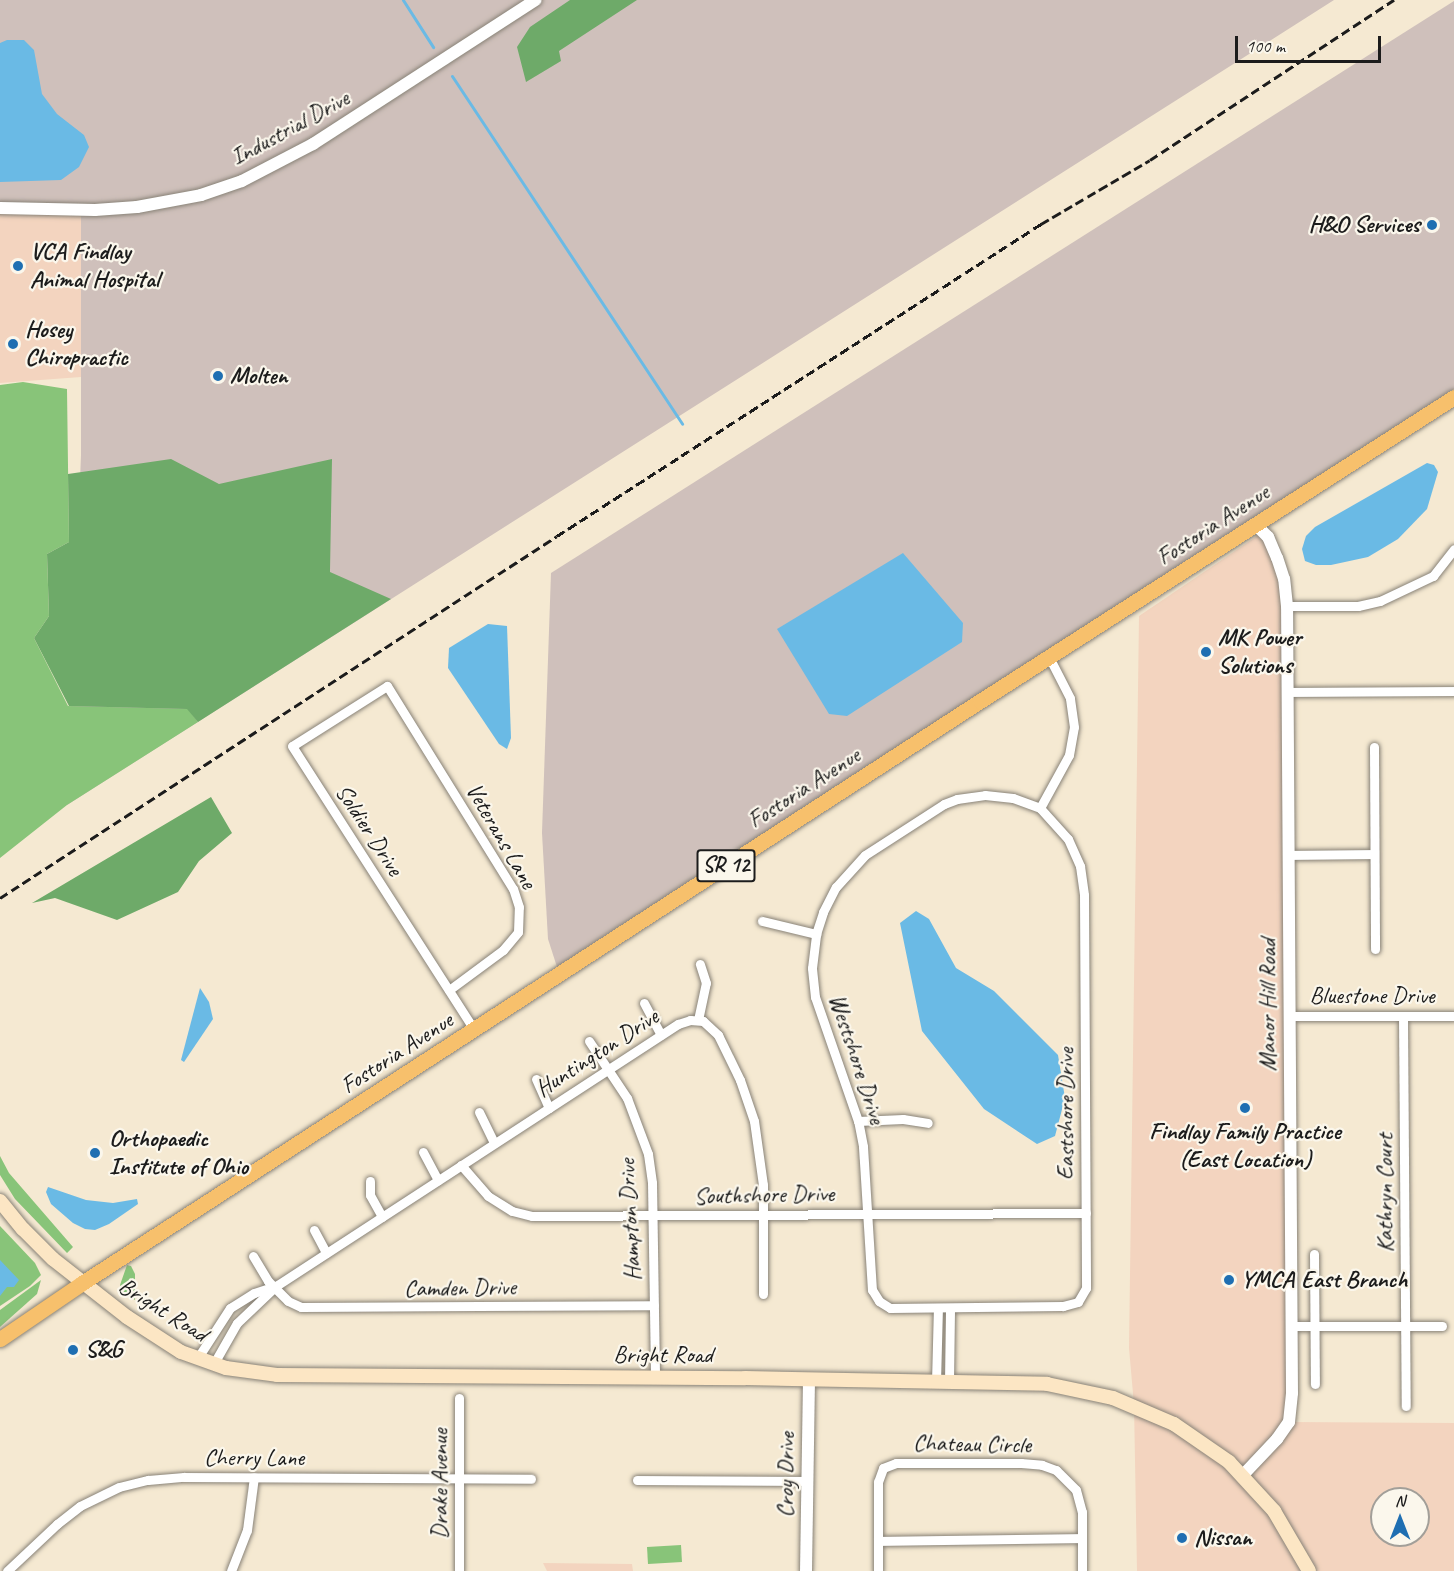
<!DOCTYPE html>
<html>
<head>
<meta charset="utf-8">
<style>
  body { margin:0 }
  #map { position:relative; width:1454px; height:1571px; overflow:hidden; background:#f5e9d2; font-family:Caveat,sans-serif }
  div>[style] { position:absolute }
  [style*='--x'] { left:calc(var(--x)*1px); top:calc(var(--y)*1px); width:calc(var(--w)*1px); rotate:calc(var(--a)*1deg) }
  .built>* { inset:0; background:#f3d4bf }
  .industrial>* { inset:0; background:#cfc0bb }
  .green>* { inset:0; background:#88c479 }
  .forest>* { inset:0; background:#6eaa69 }
  .water>* { inset:0; background:#6abae5 }
  .stream>* { height:3px; margin:-1.5px; padding:0 1.5px; transform-origin:1.5px; border-radius:1.5px; background:#6abae5 }
  .roads { filter:drop-shadow(0 0 2px #888277) drop-shadow(0 0 2px #888277) }
  .minor>* { height:9px; margin:-4.5px; padding:0 4.5px; transform-origin:4.5px; border-radius:4.5px; background:#fff }
  .tertiary>* { height:12px; margin:-6px; padding:0 6px; transform-origin:6px; border-radius:6px; background:#fff }
  .secondary>* { height:14px; margin:-7px; padding:0 7px; transform-origin:7px; border-radius:7px; background:#fce6c4 }
  .primary>* { height:15px; margin:-7.5px; padding:0 7.5px; transform-origin:7.5px; border-radius:7.5px; background:#f7c06c }
  .rail>* { height:3px; margin-top:-1.5px; transform-origin:0; background:repeating-linear-gradient(90deg,#1c1c1c 0 9px,transparent 0 13.5px) }
  .dots>* { width:16px; height:16px; translate:-50% -50%; box-sizing:border-box; border:3px solid #fbf7ec; border-radius:50% }
  span { translate:-50% -50%; white-space:nowrap; text-align:center; line-height:1.15; -webkit-text-stroke:4.5px #fbf7ec; paint-order:stroke }
  .shield-label span { padding:2px 4px; background:#fbf7ec; border:2px solid; border-radius:4px; -webkit-text-stroke-width:0 }
  .shield-label { font-size:22px; color:#1c1c1c; font-weight:700 }
  .street-label { font-size:24px; color:#1c1c1c }
  .poi-label { font-size:24px; color:#1c1c1c; font-weight:700 }
  .right { translate:-100% -50%; text-align:right }
  .left { translate:0 -50%; text-align:left }
  .north { position:absolute; left:1370px; top:1487px; width:60px; height:60px; box-sizing:border-box; background:#fbf7ec; border:2px solid #a29f99; border-radius:50%; rotate:0deg; font-size:16px; font-weight:700; line-height:24px; text-align:center; color:#1c1c1c }
  .north::after { content:''; display:block; margin:auto; width:21px; height:27px; background:#1f6fb2; clip-path:polygon(50% 0,100% 100%,50% 72%,0 100%) }
  .scale { position:absolute; left:1235px; top:36px; width:146px; height:27px; box-sizing:border-box; border:3px solid #1c1c1c; border-top:0; padding-left:8px; font-size:18px; line-height:21px; white-space:nowrap; color:#1c1c1c; -webkit-text-stroke:4px #fbf7ec; paint-order:stroke }
</style>
</head>
<body>
<div id="map">
  <div class="built">
    <div style="clip-path:polygon(0 209px,81px 210px,81px 377px,0 383px)"></div>
    <div style="clip-path:polygon(evenodd,1263px 532px,1284px 579px,1289px 1422px,1454px 1423px,1454px 1571px,1137px 1571px,1134px 1405px,1129px 1348px,1139px 616px,1263px 532px,1382px 1499px,1418px 1499px,1418px 1535px,1382px 1535px,1382px 1499px)"></div>
    <div style="clip-path:polygon(543px 1563px,632px 1564px,633px 1571px,547px 1571px)"></div>
  </div>
  <div class="industrial">
    <div style="clip-path:polygon(0 0,1334px 0,67px 805px,81px 455px,81px 210px,0 209px)"></div>
    <div style="clip-path:polygon(1454px 1px,1454px 389px,557px 967px,548px 939px,542px 833px,551px 573px)"></div>
  </div>
  <div class="green">
    <div style="clip-path:polygon(23px 382px,67px 389px,69px 542px,47px 554px,49px 616px,34px 638px,68px 706px,188px 709px,198px 722px,67px 805px,0 858px,0 385px)"></div>
    <div style="clip-path:polygon(0 1156px,9px 1173px,73px 1247px,67px 1253px,15px 1199px,0 1175px)"></div>
    <div style="clip-path:polygon(0 1226px,35px 1263px,41px 1275px,30px 1286px,0 1306px)"></div>
    <div style="clip-path:polygon(127px 1265px,131px 1266px,135px 1274px,135px 1300px,123px 1291px,120px 1285px)"></div>
    <div style="clip-path:polygon(41px 1280px,37px 1294px,0 1327px,0 1310px)"></div>
    <div style="clip-path:polygon(681px 1545px,682px 1562px,648px 1564px,647px 1547px)"></div>
  </div>
  <div class="forest">
    <div style="clip-path:polygon(570px 0,637px 0,559px 51px,561px 61px,526px 82px,517px 47px,530px 27px)"></div>
    <div style="clip-path:polygon(171px 459px,219px 484px,332px 459px,330px 572px,391px 599px,198px 722px,187px 709px,69px 706px,34px 638px,49px 616px,47px 554px,69px 542px,68px 474px)"></div>
    <div style="clip-path:polygon(211px 797px,232px 833px,199px 861px,178px 892px,117px 920px,55px 898px,32px 903px)"></div>
  </div>
  <div class="water">
    <div style="clip-path:polygon(7px 40px,24px 40px,34px 50px,42px 94px,57px 114px,84px 135px,89px 147px,79px 167px,61px 180px,0 182px,0 43px)"></div>
    <div style="clip-path:polygon(1427px 463px,1434px 465px,1438px 472px,1427px 509px,1398px 539px,1368px 557px,1331px 565px,1316px 565px,1305px 561px,1302px 549px,1306px 536px,1315px 527px)"></div>
    <div style="clip-path:polygon(903px 553px,963px 623px,962px 642px,847px 716px,829px 714px,777px 629px)"></div>
    <div style="clip-path:polygon(488px 624px,507px 626px,511px 738px,507px 749px,499px 744px,448px 668px,449px 648px)"></div>
    <div style="clip-path:polygon(916px 911px,929px 919px,956px 968px,994px 991px,1058px 1055px,1065px 1098px,1055px 1136px,1037px 1144px,984px 1109px,922px 1031px,900px 923px)"></div>
    <div style="clip-path:polygon(200px 988px,209px 1002px,213px 1019px,184px 1062px,181px 1060px)"></div>
    <div style="clip-path:polygon(48px 1187px,86px 1200px,113px 1203px,137px 1199px,138px 1204px,109px 1224px,95px 1230px,85px 1229px,73px 1223px,51px 1204px,46px 1192px)"></div>
    <div style="clip-path:polygon(0 1260px,19px 1280px,14px 1287px,7px 1287px,0 1296px)"></div>
  </div>
  <div class="stream">
    <div style="--x:403;--y:0;--w:56;--a:57.4"></div>
    <div style="--x:452;--y:76;--w:417;--a:56.5"></div>
  </div>
  <div class="roads">
    <div class="minor">
      <div style="--x:1287;--y:606;--w:71;--a:0"></div>
      <div style="--x:1358;--y:606;--w:23;--a:-13"></div>
      <div style="--x:1380;--y:601;--w:59;--a:-25.3"></div>
      <div style="--x:1433;--y:576;--w:34;--a:-52"></div>
      <div style="--x:1287;--y:692;--w:167;--a:-0.3"></div>
      <div style="--x:1374;--y:747;--w:202;--a:89.7"></div>
      <div style="--x:985;--y:795;--w:28;--a:6"></div>
      <div style="--x:1013;--y:798;--w:29;--a:20"></div>
      <div style="--x:1040;--y:808;--w:42;--a:47.9"></div>
      <div style="--x:1068;--y:839;--w:30;--a:66"></div>
      <div style="--x:1080;--y:866;--w:29;--a:82"></div>
      <div style="--x:1084;--y:895;--w:393;--a:89.7"></div>
      <div style="--x:1086;--y:1288;--w:16;--a:120"></div>
      <div style="--x:1078;--y:1302;--w:16;--a:165"></div>
      <div style="--x:1063;--y:1306;--w:173;--a:179.3"></div>
      <div style="--x:890;--y:1308;--w:13;--a:-148"></div>
      <div style="--x:879;--y:1301;--w:13;--a:-122"></div>
      <div style="--x:872;--y:1290;--w:144;--a:-93.6"></div>
      <div style="--x:863;--y:1146;--w:25;--a:-101"></div>
      <div style="--x:858;--y:1121;--w:131;--a:-109.1"></div>
      <div style="--x:815;--y:997;--w:29;--a:-96"></div>
      <div style="--x:812;--y:968;--w:34;--a:-83"></div>
      <div style="--x:816;--y:934;--w:23;--a:-72"></div>
      <div style="--x:823;--y:912;--w:28;--a:-63"></div>
      <div style="--x:836;--y:887;--w:43;--a:-47.8"></div>
      <div style="--x:865;--y:855;--w:94;--a:-32.8"></div>
      <div style="--x:944;--y:804;--w:14;--a:-21"></div>
      <div style="--x:957;--y:799;--w:28;--a:-8"></div>
      <div style="--x:1040;--y:808;--w:60;--a:-61.3"></div>
      <div style="--x:1069;--y:755;--w:28;--a:-80"></div>
      <div style="--x:1074;--y:727;--w:29;--a:-98"></div>
      <div style="--x:1070;--y:698;--w:46;--a:-117.1"></div>
      <div style="--x:1288;--y:855;--w:86;--a:-0.7"></div>
      <div style="--x:762;--y:921;--w:56;--a:13.5"></div>
      <div style="--x:449;--y:990;--w:67;--a:-36.5"></div>
      <div style="--x:503;--y:950;--w:23;--a:-50"></div>
      <div style="--x:518;--y:932;--w:25;--a:-88"></div>
      <div style="--x:519;--y:907;--w:19;--a:-108"></div>
      <div style="--x:513;--y:889;--w:239;--a:-121.8"></div>
      <div style="--x:387;--y:686;--w:112;--a:147.7"></div>
      <div style="--x:292;--y:746;--w:337;--a:57.3"></div>
      <div style="--x:644;--y:1003;--w:36;--a:62"></div>
      <div style="--x:1289;--y:1016;--w:165;--a:0"></div>
      <div style="--x:1403;--y:1016;--w:390;--a:89.6"></div>
      <div style="--x:698;--y:1020;--w:38;--a:-78"></div>
      <div style="--x:706;--y:983;--w:20;--a:-108"></div>
      <div style="--x:589;--y:1041;--w:69;--a:56.3"></div>
      <div style="--x:627;--y:1098;--w:60;--a:69.4"></div>
      <div style="--x:648;--y:1154;--w:29;--a:82"></div>
      <div style="--x:652;--y:1183;--w:195;--a:89.1"></div>
      <div style="--x:536;--y:1079;--w:32;--a:66"></div>
      <div style="--x:479;--y:1112;--w:34;--a:64"></div>
      <div style="--x:858;--y:1121;--w:45;--a:-2.5"></div>
      <div style="--x:903;--y:1119;--w:25;--a:9"></div>
      <div style="--x:423;--y:1152;--w:32;--a:62"></div>
      <div style="--x:461;--y:1165;--w:41;--a:48.9"></div>
      <div style="--x:488;--y:1196;--w:28;--a:32"></div>
      <div style="--x:512;--y:1211;--w:21;--a:14"></div>
      <div style="--x:532;--y:1216;--w:554;--a:-0.31"></div>
      <div style="--x:370;--y:1181;--w:14;--a:90"></div>
      <div style="--x:370;--y:1195;--w:25;--a:61"></div>
      <div style="--x:314;--y:1230;--w:26;--a:62"></div>
      <div style="--x:1314;--y:1254;--w:130;--a:89.6"></div>
      <div style="--x:253;--y:1256;--w:29;--a:59"></div>
      <div style="--x:268;--y:1281;--w:28;--a:45"></div>
      <div style="--x:288;--y:1301;--w:14;--a:25"></div>
      <div style="--x:301;--y:1307;--w:353;--a:-0.3"></div>
      <div style="--x:1292;--y:1326;--w:150;--a:0"></div>
      <div style="--x:197;--y:1359;--w:61;--a:-57.1"></div>
      <div style="--x:230;--y:1308;--w:28;--a:-32"></div>
      <div style="--x:254;--y:1293;--w:20;--a:-18"></div>
      <div style="--x:213;--y:1365;--w:48;--a:-60.3"></div>
      <div style="--x:237;--y:1323;--w:54;--a:-43.5"></div>
      <div style="--x:276;--y:1286;--w:480;--a:-33.1"></div>
      <div style="--x:678;--y:1024;--w:13;--a:-18"></div>
      <div style="--x:690;--y:1020;--w:13;--a:4"></div>
      <div style="--x:703;--y:1021;--w:21;--a:43"></div>
      <div style="--x:718;--y:1035;--w:50;--a:63.9"></div>
      <div style="--x:740;--y:1080;--w:43;--a:71.1"></div>
      <div style="--x:754;--y:1121;--w:65;--a:82"></div>
      <div style="--x:763;--y:1185;--w:109;--a:90"></div>
      <div style="--x:936;--y:1382;--w:74;--a:-88.5"></div>
      <div style="--x:949;--y:1382;--w:74;--a:-89.2"></div>
      <div style="--x:637;--y:1480;--w:170;--a:0.3"></div>
      <div style="--x:878;--y:1541;--w:204;--a:-0.8"></div>
      <div style="--x:7;--y:1571;--w:69;--a:-43.2"></div>
      <div style="--x:57;--y:1524;--w:29;--a:-38"></div>
      <div style="--x:80;--y:1506;--w:43;--a:-26"></div>
      <div style="--x:119;--y:1487;--w:30;--a:-14"></div>
      <div style="--x:148;--y:1480;--w:36;--a:-5"></div>
      <div style="--x:184;--y:1477;--w:347;--a:0.3"></div>
      <div style="--x:231;--y:1571;--w:44;--a:-68.7"></div>
      <div style="--x:247;--y:1530;--w:53;--a:-82.5"></div>
      <div style="--x:459;--y:1571;--w:173;--a:-90"></div>
      <div style="--x:878;--y:1571;--w:89;--a:-90"></div>
      <div style="--x:878;--y:1482;--w:15;--a:-70"></div>
      <div style="--x:883;--y:1468;--w:14;--a:-21"></div>
      <div style="--x:896;--y:1463;--w:125;--a:0"></div>
      <div style="--x:1021;--y:1463;--w:21;--a:5"></div>
      <div style="--x:1042;--y:1465;--w:15;--a:20"></div>
      <div style="--x:1056;--y:1470;--w:28;--a:45"></div>
      <div style="--x:1076;--y:1490;--w:23;--a:75"></div>
      <div style="--x:1082;--y:1512;--w:59;--a:90"></div>
    </div>
    <div class="tertiary">
      <div style="--x:0;--y:208;--w:95;--a:1.2"></div>
      <div style="--x:95;--y:210;--w:42;--a:-4.1"></div>
      <div style="--x:137;--y:207;--w:65;--a:-10.6"></div>
      <div style="--x:201;--y:195;--w:43;--a:-18.9"></div>
      <div style="--x:242;--y:181;--w:80;--a:-27.5"></div>
      <div style="--x:313;--y:144;--w:265;--a:-32.9"></div>
      <div style="--x:1243;--y:1475;--w:50;--a:-46.6"></div>
      <div style="--x:1277;--y:1439;--w:21;--a:-55"></div>
      <div style="--x:1289;--y:1422;--w:29;--a:-84"></div>
      <div style="--x:1292;--y:1393;--w:787;--a:-90.36"></div>
      <div style="--x:1287;--y:606;--w:27;--a:-96"></div>
      <div style="--x:1284;--y:579;--w:22;--a:-108"></div>
      <div style="--x:1277;--y:558;--w:23;--a:-113"></div>
      <div style="--x:1268;--y:537;--w:17;--a:-135"></div>
      <div style="--x:806;--y:1571;--w:191;--a:-89.1"></div>
    </div>
    <div class="secondary">
      <div style="--x:0;--y:1201;--w:36;--a:51"></div>
      <div style="--x:23;--y:1229;--w:42;--a:45"></div>
      <div style="--x:53;--y:1259;--w:94;--a:38.1"></div>
      <div style="--x:127;--y:1317;--w:64;--a:32.9"></div>
      <div style="--x:181;--y:1352;--w:48;--a:19.6"></div>
      <div style="--x:226;--y:1368;--w:51;--a:7.8"></div>
      <div style="--x:277;--y:1375;--w:468;--a:0.4"></div>
      <div style="--x:745;--y:1378;--w:302;--a:1.1"></div>
      <div style="--x:1047;--y:1384;--w:67;--a:12"></div>
      <div style="--x:1113;--y:1398;--w:66;--a:23.1"></div>
      <div style="--x:1174;--y:1424;--w:67;--a:34.6"></div>
      <div style="--x:1229;--y:1462;--w:67;--a:47.4"></div>
      <div style="--x:1274;--y:1511;--w:69;--a:59.7"></div>
    </div>
    <div class="primary">
      <div style="--x:0;--y:1339;--w:99;--a:-34.3"></div>
      <div style="--x:82;--y:1283;--w:1070;--a:-32.95"></div>
      <div style="--x:980;--y:701;--w:563;--a:-32.67"></div>
    </div>
  </div>
  <div class="rail">
    <div style="--x:0;--y:898;--w:664;--a:-33.02"></div>
    <div style="--x:557;--y:536;--w:576;--a:-32.81"></div>
    <div style="--x:1041;--y:224;--w:126;--a:-30.4"></div>
    <div style="--x:1150;--y:160;--w:292;--a:-33.3"></div>
  </div>
  <div class="dots">
    <div style="left:1432px;top:225px;background:#1f6fb2"></div>
    <div style="left:18px;top:266px;background:#1f6fb2"></div>
    <div style="left:13px;top:344px;background:#1f6fb2"></div>
    <div style="left:218px;top:376px;background:#1f6fb2"></div>
    <div style="left:1206px;top:652px;background:#1f6fb2"></div>
    <div style="left:1245px;top:1108px;background:#1f6fb2"></div>
    <div style="left:95px;top:1153px;background:#1f6fb2"></div>
    <div style="left:1229px;top:1280px;background:#1f6fb2"></div>
    <div style="left:73px;top:1350px;background:#1f6fb2"></div>
    <div style="left:1182px;top:1538px;background:#1f6fb2"></div>
  </div>
  <div class="shield-label">
    <span style="left:726px;top:866px">SR 12</span>
  </div>
  <div class="street-label">
    <span style="left:290px;top:128px;rotate:-29deg">Industrial Drive</span>
    <span style="left:1213px;top:525px;rotate:-33deg">Fostoria Avenue</span>
    <span style="left:804px;top:788px;rotate:-33deg">Fostoria Avenue</span>
    <span style="left:369px;top:830px;rotate:57deg">Soldier Drive</span>
    <span style="left:501px;top:836px;rotate:60deg">Veterans Lane</span>
    <span style="left:1372px;top:996px">Bluestone Drive</span>
    <span style="left:1268px;top:1005px;rotate:-90deg">Manor Hill Road</span>
    <span style="left:397px;top:1053px;rotate:-33deg">Fostoria Avenue</span>
    <span style="left:597px;top:1053px;rotate:-33deg">Huntington Drive</span>
    <span style="left:857px;top:1059px;rotate:72deg">Westshore Drive</span>
    <span style="left:1066px;top:1114px;rotate:-90deg">Eastshore Drive</span>
    <span style="left:1385px;top:1193px;rotate:-90deg">Kathryn Court</span>
    <span style="left:764px;top:1195px;rotate:-1deg">Southshore Drive</span>
    <span style="left:630px;top:1220px;rotate:-93deg">Hampton Drive</span>
    <span style="left:460px;top:1288px;rotate:-1deg">Camden Drive</span>
    <span style="left:163px;top:1310px;rotate:32deg">Bright Road</span>
    <span style="left:663px;top:1355px">Bright Road</span>
    <span style="left:972px;top:1444px;rotate:1deg">Chateau Circle</span>
    <span style="left:254px;top:1458px">Cherry Lane</span>
    <span style="left:786px;top:1475px;rotate:-89deg">Croy Drive</span>
    <span style="left:440px;top:1484px;rotate:-90deg">Drake Avenue</span>
  </div>
  <div class="poi-label">
    <span class="right" style="left:1420px;top:225px">H&amp;O Services</span>
    <span class="left" style="left:30px;top:266px">VCA Findlay<br>Animal Hospital</span>
    <span class="left" style="left:25px;top:344px">Hosey<br>Chiropractic</span>
    <span class="left" style="left:230px;top:376px">Molten</span>
    <span class="left" style="left:1218px;top:652px">MK Power<br>Solutions</span>
    <span style="left:1245px;top:1146px">Findlay Family Practice<br>(East Location)</span>
    <span class="left" style="left:109px;top:1153px">Orthopaedic<br>Institute of Ohio</span>
    <span class="left" style="left:1241px;top:1280px">YMCA East Branch</span>
    <span class="left" style="left:85px;top:1350px">S&amp;G</span>
    <span class="left" style="left:1194px;top:1538px">Nissan</span>
  </div>
  <div class="north">N</div>
  <div class="scale">100 m</div>
</div>
</body>
</html>
